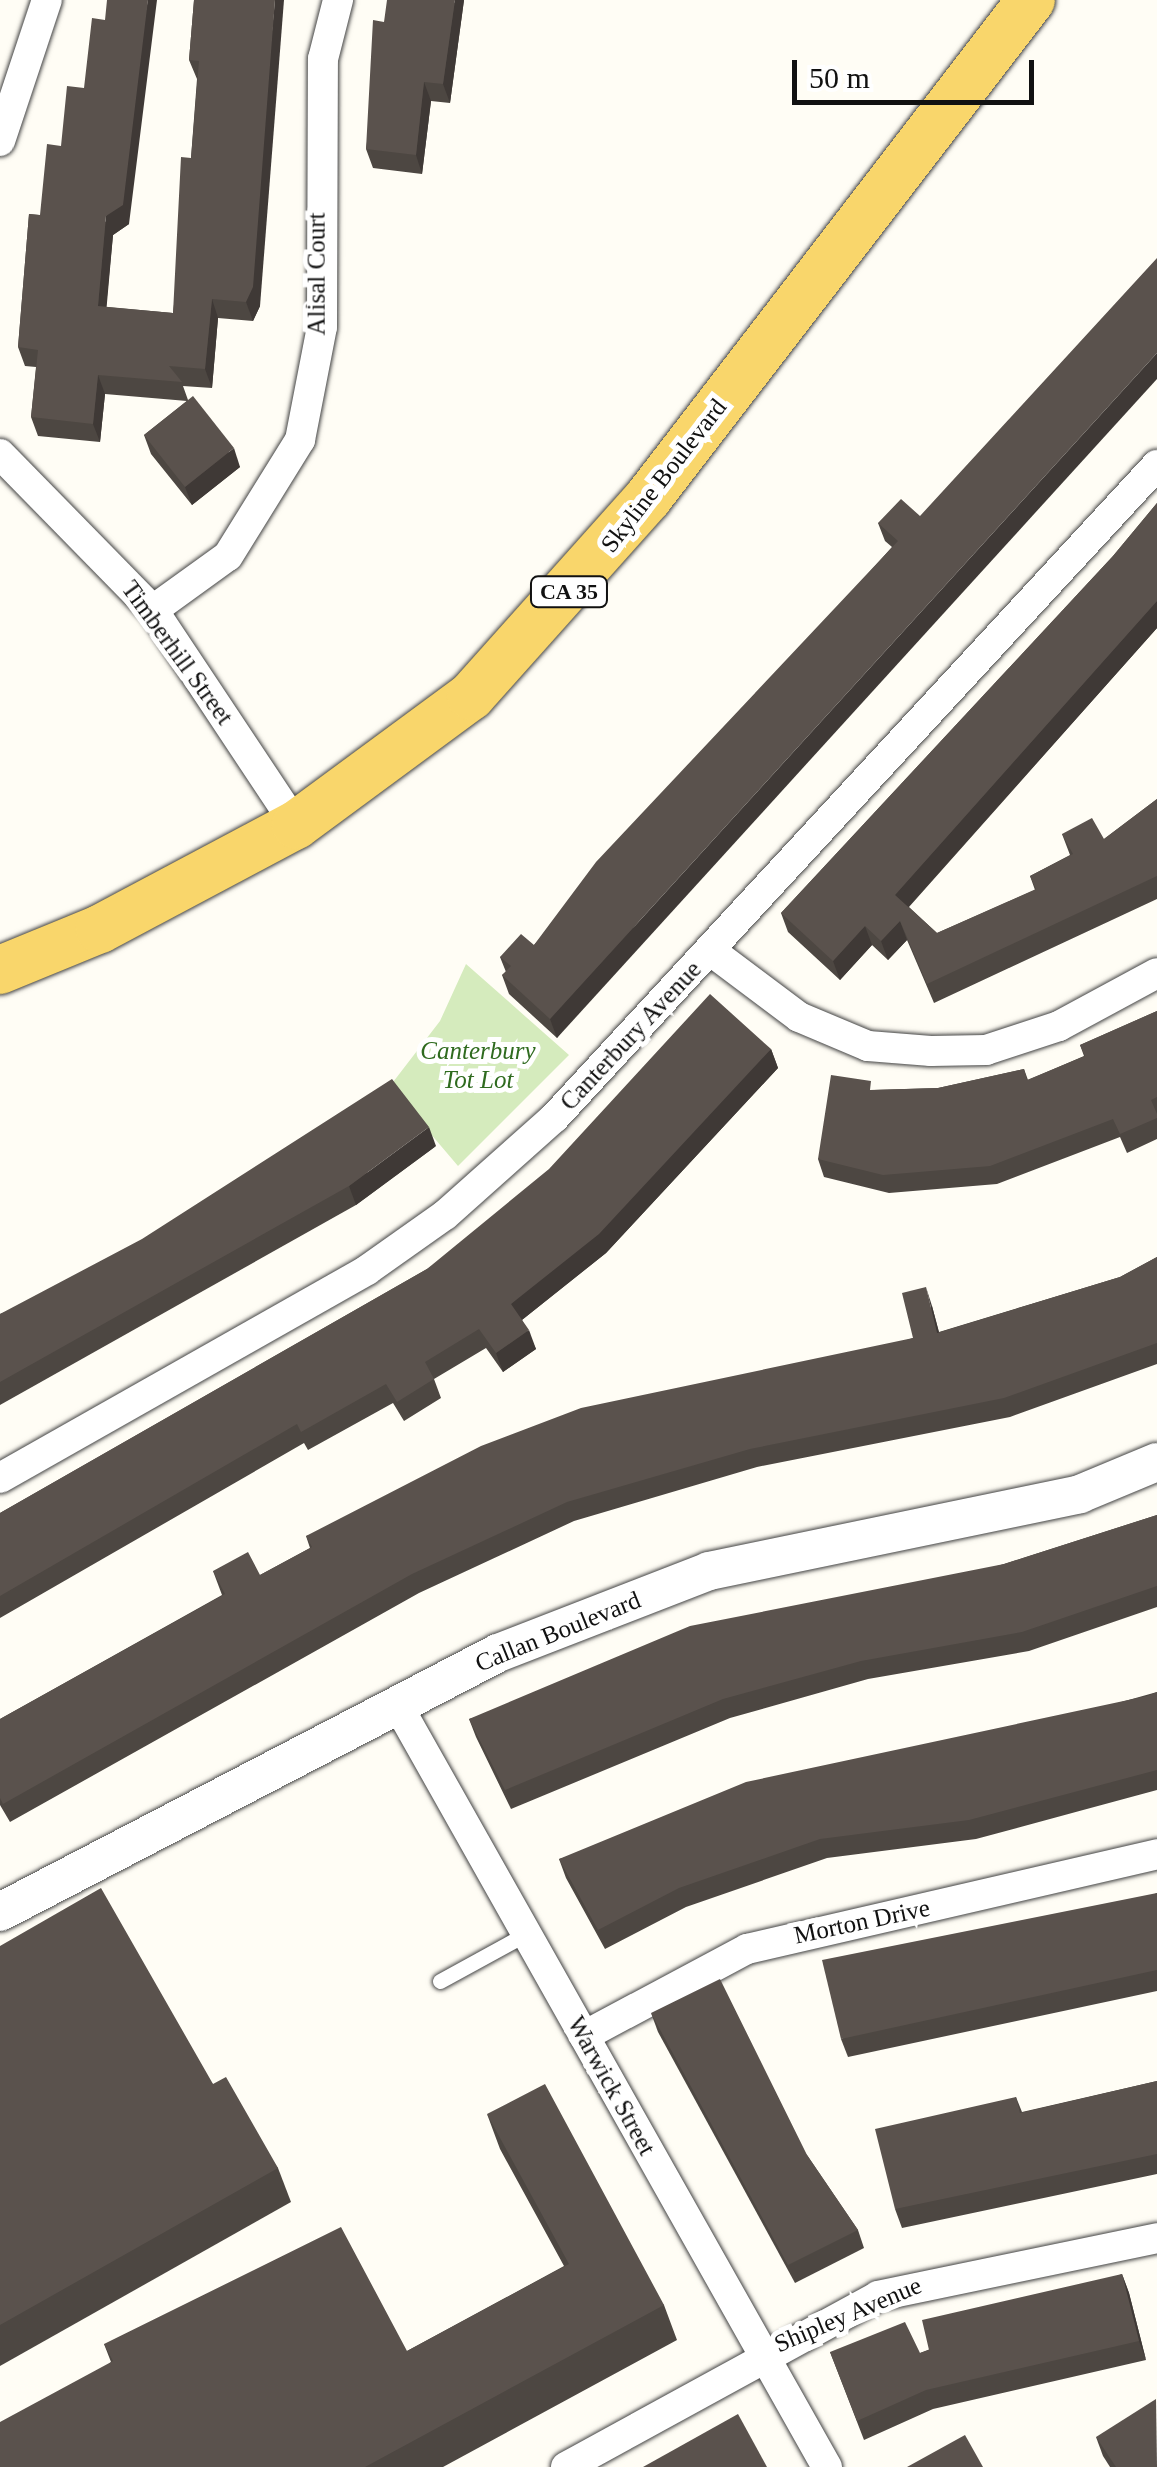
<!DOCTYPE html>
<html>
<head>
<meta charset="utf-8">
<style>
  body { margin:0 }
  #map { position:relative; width:1157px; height:2467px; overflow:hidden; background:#fffdf5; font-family:Georgia,serif }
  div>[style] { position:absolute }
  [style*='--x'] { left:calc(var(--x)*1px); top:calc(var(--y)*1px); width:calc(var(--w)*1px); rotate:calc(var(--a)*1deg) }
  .green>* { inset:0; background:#d5ebbd }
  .roads { filter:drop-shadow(0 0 2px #444) drop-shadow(0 0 2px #444) }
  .service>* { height:15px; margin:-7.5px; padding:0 7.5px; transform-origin:7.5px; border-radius:7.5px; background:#fff }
  .minor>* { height:30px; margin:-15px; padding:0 15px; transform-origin:15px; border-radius:15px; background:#fff }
  .tertiary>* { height:38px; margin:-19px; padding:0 19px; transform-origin:19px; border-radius:19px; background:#fff }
  .primary>* { height:48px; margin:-24px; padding:0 24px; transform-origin:24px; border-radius:24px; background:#f9d66b }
  .wall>* { inset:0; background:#4d4742 }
  .shaded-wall>* { inset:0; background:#3f3936 }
  .building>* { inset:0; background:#5a524d }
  span { translate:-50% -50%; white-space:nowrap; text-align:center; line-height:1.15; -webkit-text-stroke:10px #fff; paint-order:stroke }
  .shield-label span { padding:2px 8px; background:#fff; border:2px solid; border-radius:8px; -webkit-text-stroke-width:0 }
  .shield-label { font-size:22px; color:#111; font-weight:700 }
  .street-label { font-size:25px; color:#111 }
  .park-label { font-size:25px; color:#2f6b1f; font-style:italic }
  .scale { position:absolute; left:792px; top:60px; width:242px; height:45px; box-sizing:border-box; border:5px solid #111; border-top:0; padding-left:12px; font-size:30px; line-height:35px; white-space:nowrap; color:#111; -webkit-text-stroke:8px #fff; paint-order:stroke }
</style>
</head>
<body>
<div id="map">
  <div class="green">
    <div style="clip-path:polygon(466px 964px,569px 1055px,458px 1166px,390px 1086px,440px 1021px)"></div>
  </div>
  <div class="roads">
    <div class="service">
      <div style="--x:440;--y:1981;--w:98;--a:-28.7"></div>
    </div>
    <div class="minor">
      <div style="--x:0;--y:141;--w:149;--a:-71.6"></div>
      <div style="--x:0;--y:454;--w:219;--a:45.6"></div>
      <div style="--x:153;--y:610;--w:258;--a:56.4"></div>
      <div style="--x:153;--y:610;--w:92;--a:-35.8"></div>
      <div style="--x:228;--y:556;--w:137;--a:-58.2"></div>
      <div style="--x:300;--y:440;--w:115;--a:-79"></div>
      <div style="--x:322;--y:327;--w:268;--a:-89.8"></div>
      <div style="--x:323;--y:59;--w:61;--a:-75.7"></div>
      <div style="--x:711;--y:951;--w:110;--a:36.9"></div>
      <div style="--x:799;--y:1017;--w:75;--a:22.8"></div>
      <div style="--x:868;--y:1046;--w:63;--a:4.5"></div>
      <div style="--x:931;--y:1051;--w:55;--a:-1"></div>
      <div style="--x:986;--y:1050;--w:77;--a:-18.2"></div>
      <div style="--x:1059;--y:1026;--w:111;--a:-28.4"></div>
      <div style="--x:0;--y:1478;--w:422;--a:-29.5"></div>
      <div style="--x:367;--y:1270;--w:95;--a:-35.2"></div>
      <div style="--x:445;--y:1215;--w:146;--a:-41.7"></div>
      <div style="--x:554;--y:1118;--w:889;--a:-47.28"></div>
      <div style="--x:397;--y:1704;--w:876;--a:60.6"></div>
      <div style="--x:584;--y:2036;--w:185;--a:-28.1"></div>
      <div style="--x:747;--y:1949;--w:421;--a:-13"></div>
      <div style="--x:566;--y:2467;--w:356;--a:-28.7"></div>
      <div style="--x:878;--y:2296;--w:285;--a:-11.7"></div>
    </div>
    <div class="tertiary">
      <div style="--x:0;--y:1912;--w:561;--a:-27.48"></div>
      <div style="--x:498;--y:1653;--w:226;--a:-21.2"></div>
      <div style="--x:709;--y:1571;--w:379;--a:-11.7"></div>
      <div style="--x:1080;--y:1494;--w:83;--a:-22.6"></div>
    </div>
    <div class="primary">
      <div style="--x:0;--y:970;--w:108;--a:-22.3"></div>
      <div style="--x:100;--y:929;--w:222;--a:-28"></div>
      <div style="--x:296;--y:825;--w:217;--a:-36.4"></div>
      <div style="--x:471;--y:696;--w:266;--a:-48.2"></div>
      <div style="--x:648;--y:498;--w:628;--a:-52.44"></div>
    </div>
  </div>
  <div class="wall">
    <div style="clip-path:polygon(194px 0,260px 306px,253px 321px,218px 318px,212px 388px,183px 386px,188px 400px,240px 467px,192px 505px,151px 454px,144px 435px,187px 401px,105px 394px,100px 442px,38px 436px,31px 417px,36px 367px,25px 366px,18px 347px,29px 214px,129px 224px,113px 235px,106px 307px,173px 313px,191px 158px,197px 79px,189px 60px)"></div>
    <div style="clip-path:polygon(464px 0,450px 103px,431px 101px,422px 174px,373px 168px,366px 149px,384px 22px)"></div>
    <div style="clip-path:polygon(1157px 503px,1157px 628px,909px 907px,937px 933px,1035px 890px,1030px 876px,1070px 855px,1062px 834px,1104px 839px,1157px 799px,1157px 899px,934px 1003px,907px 940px,888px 960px,872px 945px,840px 980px,788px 932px,781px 913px,1113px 556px)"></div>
    <div style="clip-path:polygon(920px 516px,557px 1038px,509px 994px,502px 975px,506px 972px,500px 957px,534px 945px,892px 547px,885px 541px,878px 523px)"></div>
    <div style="clip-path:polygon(1157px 1011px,1157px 1139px,1127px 1153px,1120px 1137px,997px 1184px,889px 1193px,824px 1177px,818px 1159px,874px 1090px,938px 1088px,1024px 1069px,1028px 1080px,1084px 1056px,1080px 1045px)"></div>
    <div style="clip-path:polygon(771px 1049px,778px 1068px,606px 1253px,522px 1320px,536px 1349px,503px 1372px,486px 1348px,434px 1379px,441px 1398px,404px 1421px,393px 1403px,308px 1450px,304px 1443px,0 1618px,0 1513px,427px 1269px)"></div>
    <div style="clip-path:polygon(436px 1146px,356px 1205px,0 1405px,0 1314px)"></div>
    <div style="clip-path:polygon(1157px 1257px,1157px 1364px,1010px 1417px,757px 1467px,574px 1521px,419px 1593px,10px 1822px,0 1805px,0 1719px,222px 1595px,213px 1571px,260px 1575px,310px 1548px,306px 1536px,913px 1338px,932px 1306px,939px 1332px,1120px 1277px)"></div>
    <div style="clip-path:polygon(1157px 1515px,1157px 1607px,1029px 1651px,868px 1679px,730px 1718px,511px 1809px,476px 1737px,469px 1719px,1004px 1564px)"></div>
    <div style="clip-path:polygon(1157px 1692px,1157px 1790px,976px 1839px,827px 1858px,686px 1907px,605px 1949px,566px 1878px,559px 1859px)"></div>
    <div style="clip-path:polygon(1157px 1893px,1157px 1991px,848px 2057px,841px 2039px)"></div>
    <div style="clip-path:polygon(0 1946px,213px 2084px,278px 2168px,291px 2202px,0 2366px)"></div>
    <div style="clip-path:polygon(651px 2013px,807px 2155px,858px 2230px,864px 2248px,795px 2283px,658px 2032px)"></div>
    <div style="clip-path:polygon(1157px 2081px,1157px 2174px,902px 2228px,895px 2209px,1016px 2097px,1022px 2112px)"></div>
    <div style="clip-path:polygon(487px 2114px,664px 2305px,677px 2340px,443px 2467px,0 2467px,111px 2362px,104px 2344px,407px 2351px,564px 2266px,500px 2149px)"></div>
    <div style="clip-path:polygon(1122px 2274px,1129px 2293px,1146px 2360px,933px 2409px,864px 2440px,830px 2352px,920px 2353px)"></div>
    <div style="clip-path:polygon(1096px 2437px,1157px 2467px,1110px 2467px,1103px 2456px)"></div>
  </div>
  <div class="shaded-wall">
    <div style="clip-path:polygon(148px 0,157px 0,129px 224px,113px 235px,105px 325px,98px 306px,106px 216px)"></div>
    <div style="clip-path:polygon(275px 0,284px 0,260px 306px,253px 321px,246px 302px)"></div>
    <div style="clip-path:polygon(455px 0,464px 0,450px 103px,443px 84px)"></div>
    <div style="clip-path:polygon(424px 82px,431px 101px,422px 174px,416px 155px)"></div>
    <div style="clip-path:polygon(212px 299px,218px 318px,212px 388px,205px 369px)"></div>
    <div style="clip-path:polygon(1157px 353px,1157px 379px,557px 1038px,550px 1019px)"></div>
    <div style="clip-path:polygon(98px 375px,105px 394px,100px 442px,93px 424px)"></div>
    <div style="clip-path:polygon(234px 448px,240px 467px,192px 505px,185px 487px)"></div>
    <div style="clip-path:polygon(1157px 601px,1157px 628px,902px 914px,895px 895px)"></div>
    <div style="clip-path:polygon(900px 921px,907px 940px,888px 960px,881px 941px)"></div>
    <div style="clip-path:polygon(865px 926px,872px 945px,840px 980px,833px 961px)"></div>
    <div style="clip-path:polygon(771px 1049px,778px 1068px,606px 1253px,518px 1323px,511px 1304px)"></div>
    <div style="clip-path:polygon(429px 1127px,436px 1146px,356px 1205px,349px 1186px)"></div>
    <div style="clip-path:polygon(926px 1287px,932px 1306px,944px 1352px,937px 1333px)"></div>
    <div style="clip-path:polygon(529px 1330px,536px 1349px,503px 1372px,496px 1353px)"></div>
    <div style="clip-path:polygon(1122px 2274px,1129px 2293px,1146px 2360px,1139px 2341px)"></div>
  </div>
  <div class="building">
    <div style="clip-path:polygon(107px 0,148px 0,123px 205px,106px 216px,98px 306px,173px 313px,181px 157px,191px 158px,199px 61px,189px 60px,194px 0,275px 0,253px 287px,246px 302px,212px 299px,205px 369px,169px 366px,182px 382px,98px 375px,93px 424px,31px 417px,38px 350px,18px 347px,29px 214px,40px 215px,47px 144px,61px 146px,67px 86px,84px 88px,92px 18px,105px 20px)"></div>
    <div style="clip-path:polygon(387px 0,455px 0,443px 84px,424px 82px,416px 155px,366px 149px,373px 20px,384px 22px)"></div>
    <div style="clip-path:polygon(1157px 258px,1157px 353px,550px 1019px,502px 975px,511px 966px,500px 957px,521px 934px,534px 945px,596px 862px,898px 541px,878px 523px,901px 499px,920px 516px)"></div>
    <div style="clip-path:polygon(193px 396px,234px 448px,185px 487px,144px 435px)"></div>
    <div style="clip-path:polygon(1157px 503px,1157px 601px,895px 895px,937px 933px,1036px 889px,1030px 876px,1073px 854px,1062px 834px,1092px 818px,1104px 839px,1157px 799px,1157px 876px,927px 984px,900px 921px,881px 941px,865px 926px,833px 961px,781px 913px,1113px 556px)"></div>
    <div style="clip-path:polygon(710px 994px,771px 1049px,599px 1234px,511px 1304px,529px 1330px,496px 1353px,479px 1329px,425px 1362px,434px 1379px,397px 1402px,386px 1384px,301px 1432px,297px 1424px,0 1596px,0 1513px,427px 1269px,549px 1169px)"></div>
    <div style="clip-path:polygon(1157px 1011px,1157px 1097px,1151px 1100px,1157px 1114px,1157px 1118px,1120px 1134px,1113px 1119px,990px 1166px,883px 1175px,818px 1159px,831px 1075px,871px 1081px,870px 1090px,938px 1088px,1024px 1069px,1027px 1080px,1085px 1056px,1080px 1045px)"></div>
    <div style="clip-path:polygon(392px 1079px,429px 1127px,349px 1186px,0 1382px,0 1314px,142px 1239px)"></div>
    <div style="clip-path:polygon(1157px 1257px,1157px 1343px,1004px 1398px,750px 1449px,567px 1502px,412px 1574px,3px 1804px,0 1798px,0 1719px,225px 1594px,213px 1571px,248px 1552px,260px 1575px,312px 1547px,306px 1536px,481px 1446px,581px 1408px,913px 1338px,902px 1293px,926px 1287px,937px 1333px,1120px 1277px)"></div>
    <div style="clip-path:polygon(1157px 1515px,1157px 1586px,1022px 1632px,861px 1661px,723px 1699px,505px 1790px,469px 1719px,690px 1626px,1004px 1564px)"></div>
    <div style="clip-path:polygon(1157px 1692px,1157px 1770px,969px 1820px,820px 1839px,679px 1888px,598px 1930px,559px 1859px,746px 1782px,1147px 1696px)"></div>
    <div style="clip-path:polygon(101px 1888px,213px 2084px,226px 2077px,278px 2168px,0 2325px,0 1946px)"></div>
    <div style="clip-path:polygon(1157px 1893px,1157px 1970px,841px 2039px,822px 1960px)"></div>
    <div style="clip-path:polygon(720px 1979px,807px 2155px,858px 2230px,788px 2265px,651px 2013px)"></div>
    <div style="clip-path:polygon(1157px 2081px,1157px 2154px,895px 2209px,875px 2129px,1016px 2097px,1020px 2113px)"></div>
    <div style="clip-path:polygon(545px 2084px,664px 2305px,365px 2467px,0 2467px,0 2422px,113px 2361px,104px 2344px,341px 2227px,407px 2351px,569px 2264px,487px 2114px)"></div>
    <div style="clip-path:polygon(1122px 2274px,1139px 2341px,926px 2390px,857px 2421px,830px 2352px,905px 2322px,920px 2353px,929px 2350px,922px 2320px)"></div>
    <div style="clip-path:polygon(1156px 2399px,1157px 2467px,1116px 2467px,1096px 2437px)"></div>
    <div style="clip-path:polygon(738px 2414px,767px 2467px,643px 2467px)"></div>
    <div style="clip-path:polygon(965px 2435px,983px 2467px,907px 2467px)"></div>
  </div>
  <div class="shield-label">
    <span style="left:569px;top:592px">CA 35</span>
  </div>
  <div class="street-label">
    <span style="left:317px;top:274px;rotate:-90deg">Alisal Court</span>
    <span style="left:664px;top:476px;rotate:-52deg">Skyline Boulevard</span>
    <span style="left:177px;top:653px;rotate:54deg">Timberhill Street</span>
    <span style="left:631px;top:1036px;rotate:-47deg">Canterbury Avenue</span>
    <span style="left:558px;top:1632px;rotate:-22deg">Callan Boulevard</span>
    <span style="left:862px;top:1922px;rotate:-12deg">Morton Drive</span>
    <span style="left:611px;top:2086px;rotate:61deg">Warwick Street</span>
    <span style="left:848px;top:2315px;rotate:-23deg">Shipley Avenue</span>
  </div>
  <div class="park-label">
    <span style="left:478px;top:1066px">Canterbury<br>Tot Lot</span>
  </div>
  <div class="scale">50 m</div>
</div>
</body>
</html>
